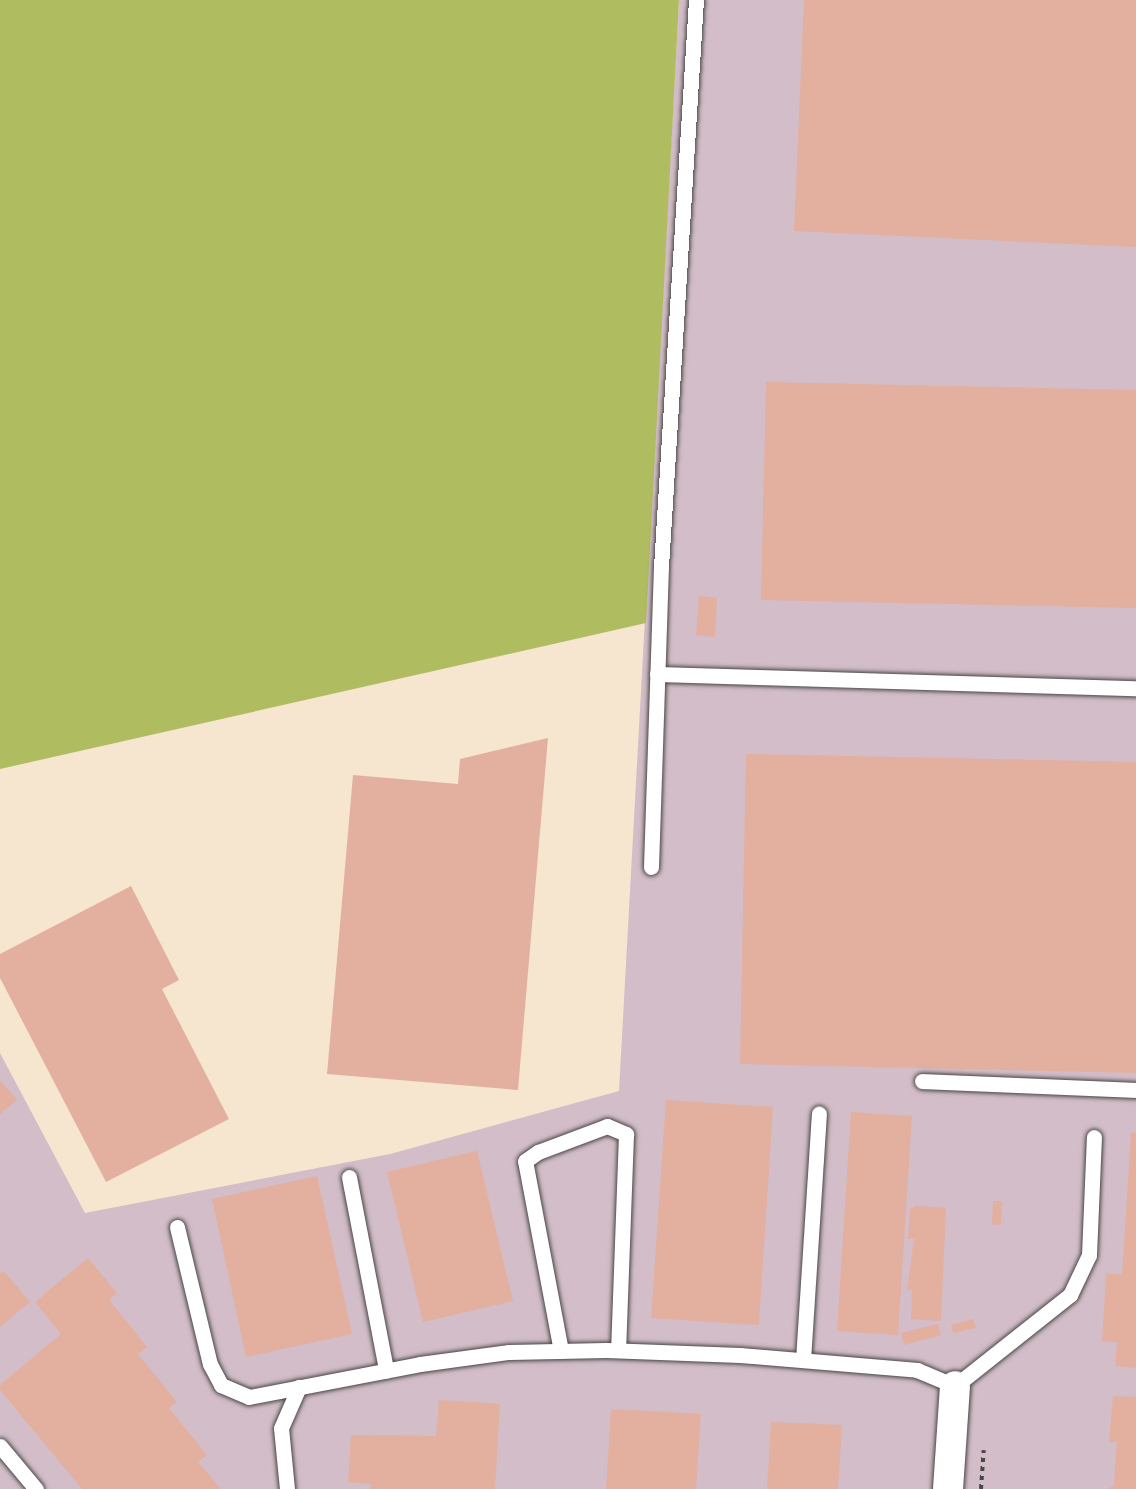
<!DOCTYPE html>
<html>
<head>
<meta charset="utf-8">
<style>
  body { margin:0 }
  #map { position:relative; width:1136px; height:1489px; overflow:hidden; background:#f6e6d0; font-family:Pangolin,sans-serif }
  div>[style] { position:absolute }
  [style*='--x'] { left:calc(var(--x)*1px); top:calc(var(--y)*1px); width:calc(var(--w)*1px); rotate:calc(var(--a)*1deg) }
  .industrial>* { inset:0; background:#d2bdc8 }
  .green>* { inset:0; background:#afbc5f }
  .building>* { inset:0; background:#e3b0a0 }
  .path>* { height:4px; margin-top:-2px; transform-origin:0; background:repeating-linear-gradient(90deg,#494744 0 4.5px,transparent 0 9px) }
  .roads { filter:drop-shadow(0 0 2px #494744) drop-shadow(0 0 2px #494744) }
  .service>* { height:15px; margin:-7.5px; padding:0 7.5px; transform-origin:7.5px; border-radius:7.5px; background:#fff }
  .minor>* { height:30px; margin:-15px; padding:0 15px; transform-origin:15px; border-radius:15px; background:#fff }
  span { translate:-50% -50%; white-space:nowrap; text-align:center; line-height:1.15; -webkit-text-stroke:5px #fff; paint-order:stroke }
</style>
</head>
<body>
<div id="map">
  <div class="industrial">
    <div style="clip-path:polygon(679px 0,1136px 0,1136px 1489px,0 1489px,0 1053px,85px 1213px,390px 1154px,619px 1091px)"></div>
  </div>
  <div class="green">
    <div style="clip-path:polygon(0 0,679px 0,646px 623px,0 769px)"></div>
  </div>
  <div class="building">
    <div style="clip-path:polygon(804px 0,1136px 0,1136px 247px,794px 231px)"></div>
    <div style="clip-path:polygon(766px 382px,1136px 390px,1136px 608px,761px 600px)"></div>
    <div style="clip-path:polygon(699px 596px,717px 598px,715px 637px,696px 635px)"></div>
    <div style="clip-path:polygon(548px 738px,518px 1090px,327px 1074px,353px 775px,458px 784px,460px 759px)"></div>
    <div style="clip-path:polygon(746px 754px,1136px 762px,1136px 1073px,740px 1064px)"></div>
    <div style="clip-path:polygon(131px 886px,179px 980px,162px 989px,229px 1119px,106px 1182px,0 978px,0 954px)"></div>
    <div style="clip-path:polygon(0 1080px,17px 1100px,0 1114px)"></div>
    <div style="clip-path:polygon(666px 1100px,773px 1107px,759px 1325px,651px 1318px)"></div>
    <div style="clip-path:polygon(851px 1112px,912px 1116px,898px 1335px,837px 1331px)"></div>
    <div style="clip-path:polygon(1131px 1132px,1136px 1133px,1136px 1368px,1115px 1366px,1117px 1342px,1102px 1342px,1106px 1273px,1122px 1275px)"></div>
    <div style="clip-path:polygon(477px 1151px,513px 1301px,423px 1322px,387px 1172px)"></div>
    <div style="clip-path:polygon(317px 1176px,352px 1334px,246px 1357px,212px 1199px)"></div>
    <div style="clip-path:polygon(993px 1201px,1002px 1201px,1001px 1225px,992px 1224px)"></div>
    <div style="clip-path:polygon(916px 1206px,946px 1208px,941px 1321px,911px 1319px,912px 1290px,907px 1290px,914px 1239px,908px 1239px,910px 1209px)"></div>
    <div style="clip-path:polygon(88px 1258px,117px 1293px,109px 1300px,147px 1347px,138px 1354px,177px 1402px,169px 1408px,207px 1455px,198px 1462px,221px 1489px,82px 1489px,0 1390px,0 1385px,61px 1334px,35px 1302px)"></div>
    <div style="clip-path:polygon(4px 1271px,30px 1302px,0 1327px,0 1274px)"></div>
    <div style="clip-path:polygon(973px 1319px,976px 1328px,953px 1333px,951px 1325px)"></div>
    <div style="clip-path:polygon(938px 1324px,941px 1335px,904px 1345px,901px 1333px)"></div>
    <div style="clip-path:polygon(1113px 1396px,1136px 1397px,1136px 1489px,1106px 1489px,1114px 1486px,1115px 1465px,1117px 1442px,1109px 1442px)"></div>
    <div style="clip-path:polygon(439px 1400px,500px 1404px,495px 1489px,370px 1489px,371px 1484px,348px 1482px,351px 1435px,436px 1436px)"></div>
    <div style="clip-path:polygon(611px 1409px,701px 1414px,696px 1489px,606px 1489px)"></div>
    <div style="clip-path:polygon(771px 1422px,842px 1425px,838px 1489px,767px 1489px)"></div>
  </div>
  <div class="path">
    <div style="--x:981;--y:1489;--w:39;--a:-86"></div>
  </div>
  <div class="roads">
    <div class="service">
      <div style="--x:657;--y:674;--w:479;--a:1.7"></div>
      <div style="--x:651;--y:867;--w:300;--a:-88.1"></div>
      <div style="--x:661;--y:567;--w:568;--a:-86.47"></div>
      <div style="--x:922;--y:1081;--w:214;--a:2.4"></div>
      <div style="--x:349;--y:1177;--w:197;--a:79.1"></div>
      <div style="--x:177;--y:1227;--w:141;--a:76.5"></div>
      <div style="--x:210;--y:1364;--w:24;--a:62"></div>
      <div style="--x:221;--y:1385;--w:30;--a:23"></div>
      <div style="--x:249;--y:1397;--w:174;--a:-10.9"></div>
      <div style="--x:420;--y:1364;--w:90;--a:-7.7"></div>
      <div style="--x:509;--y:1352;--w:97;--a:-1.2"></div>
      <div style="--x:606;--y:1350;--w:134;--a:2.1"></div>
      <div style="--x:740;--y:1355;--w:178;--a:4.8"></div>
      <div style="--x:917;--y:1370;--w:41;--a:22.8"></div>
      <div style="--x:955;--y:1386;--w:147;--a:-38.4"></div>
      <div style="--x:1070;--y:1295;--w:44;--a:-64.6"></div>
      <div style="--x:1089;--y:1255;--w:118;--a:-87.6"></div>
      <div style="--x:561;--y:1351;--w:193;--a:-100.7"></div>
      <div style="--x:525;--y:1161;--w:16;--a:-35"></div>
      <div style="--x:538;--y:1152;--w:74;--a:-20.6"></div>
      <div style="--x:607;--y:1126;--w:21;--a:23"></div>
      <div style="--x:626;--y:1134;--w:216;--a:92.1"></div>
      <div style="--x:803;--y:1360;--w:247;--a:-86.3"></div>
      <div style="--x:0;--y:1446;--w:56;--a:50.1"></div>
      <div style="--x:287;--y:1489;--w:61;--a:-95.6"></div>
      <div style="--x:281;--y:1428;--w:45;--a:-66.3"></div>
    </div>
    <div class="minor">
      <div style="--x:948;--y:1489;--w:103;--a:-86.1"></div>
    </div>
  </div>
</div>
</body>
</html>
